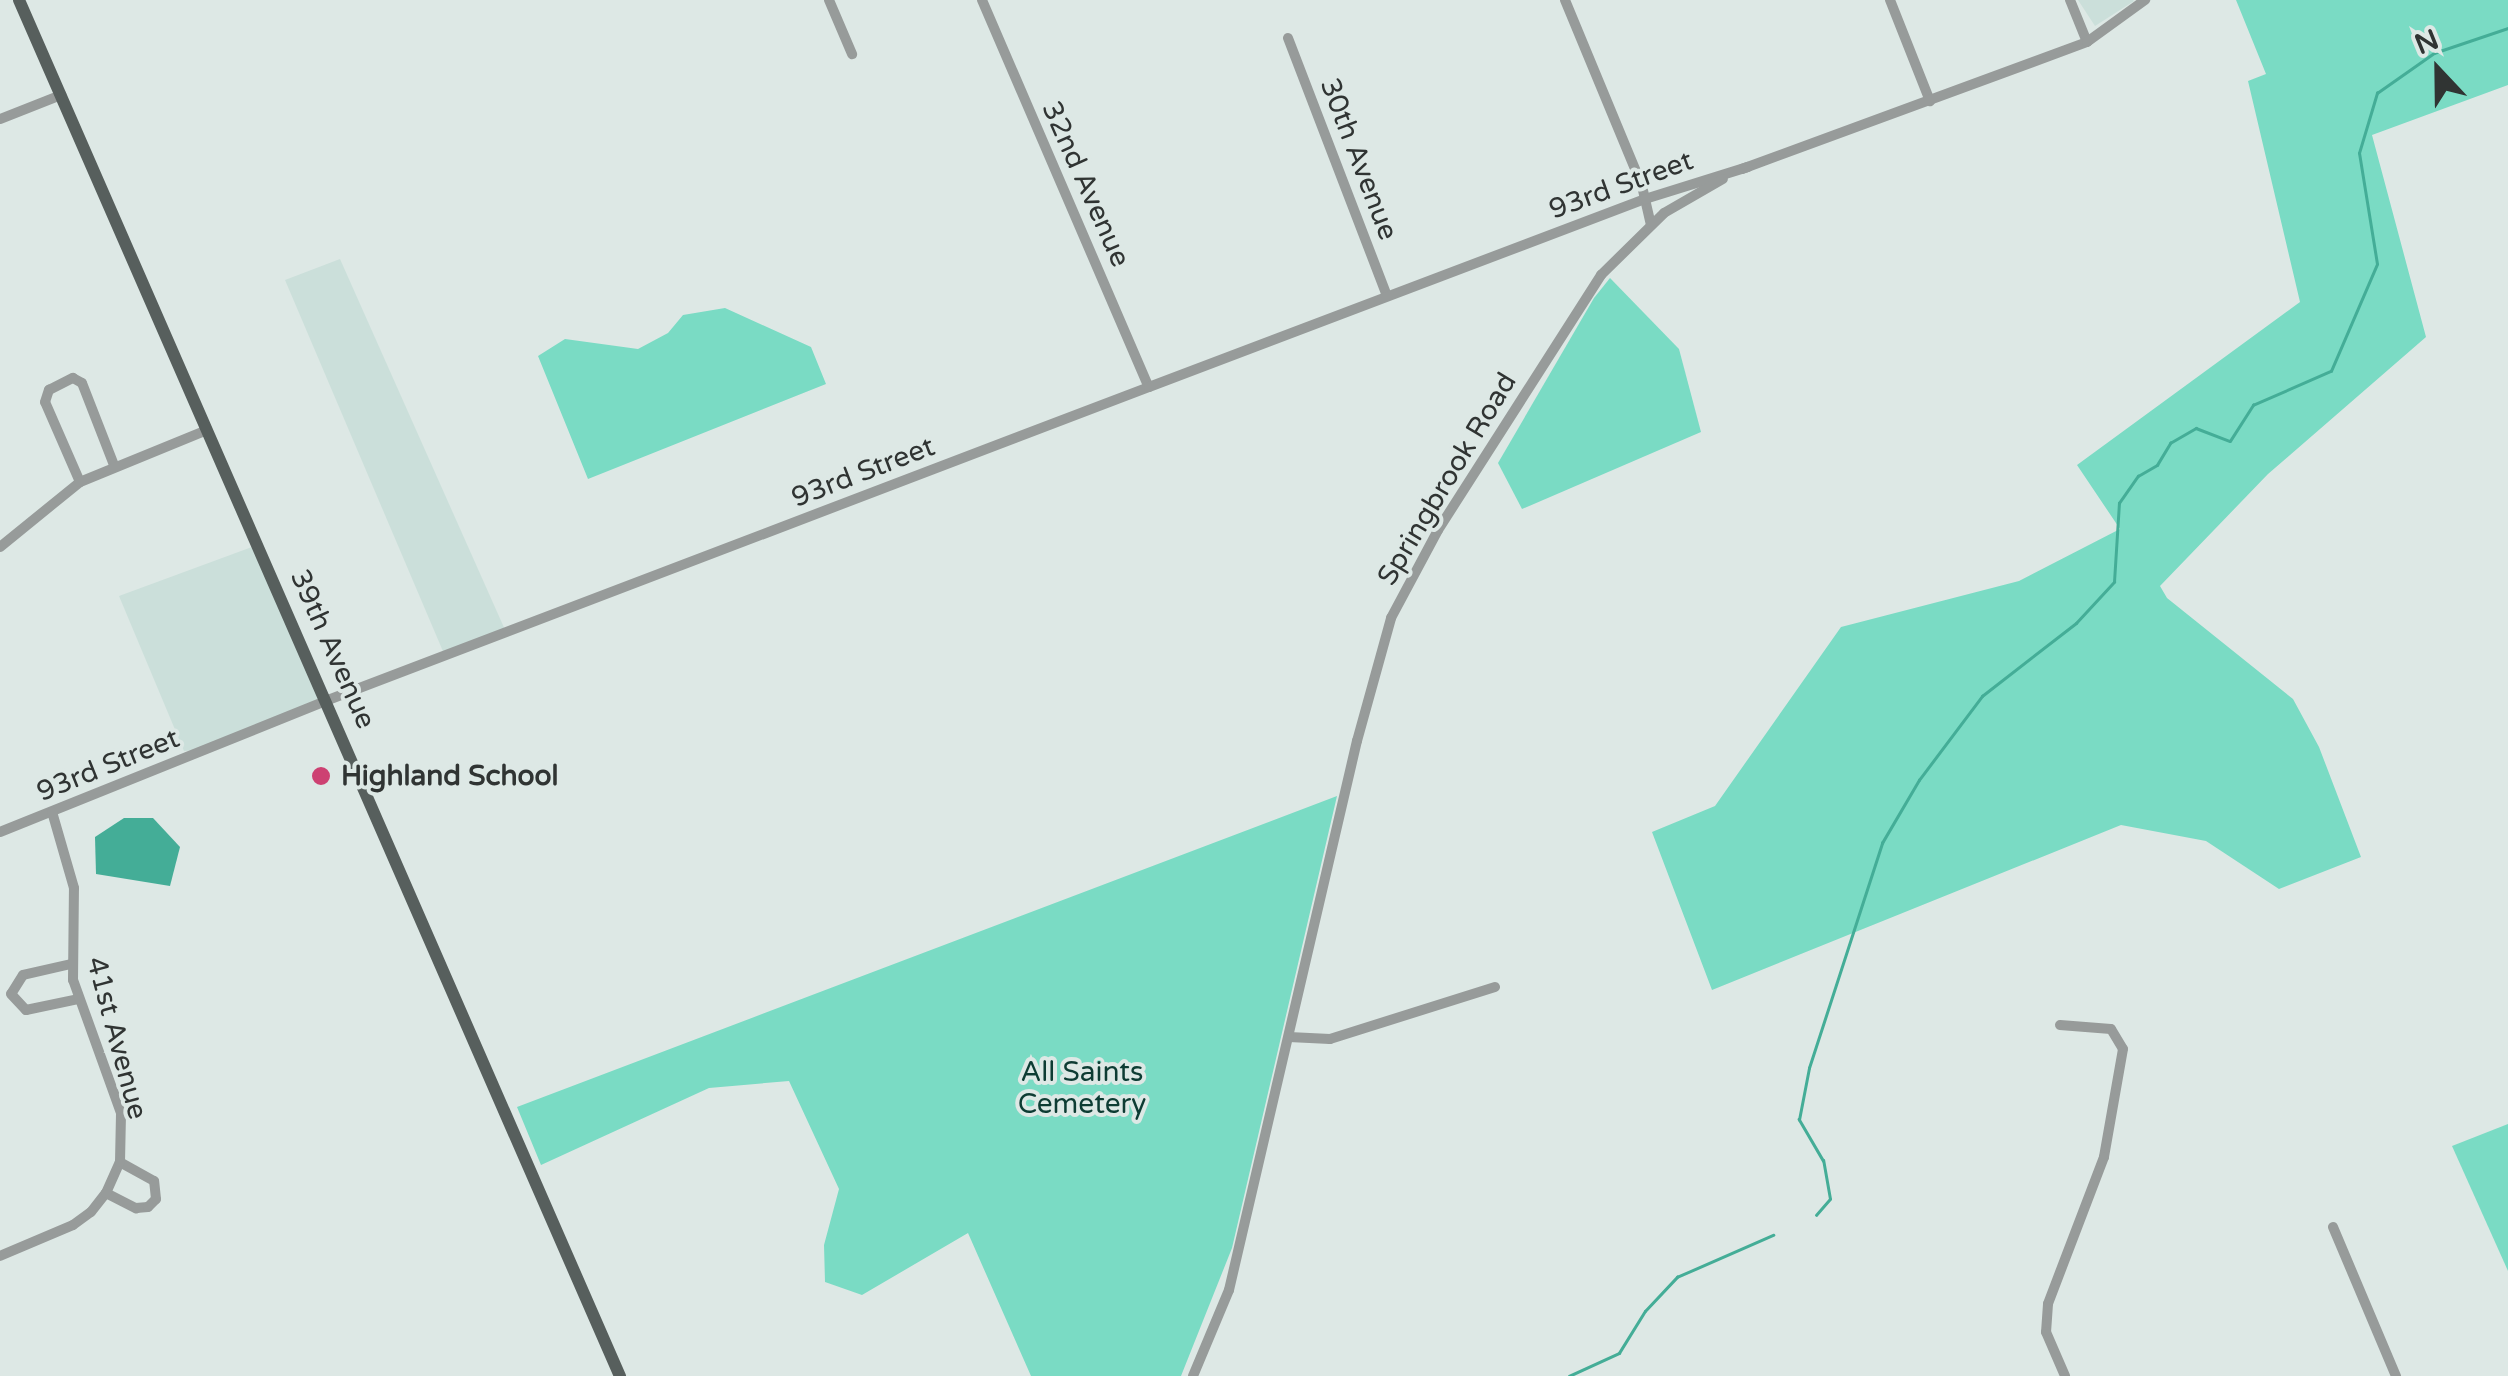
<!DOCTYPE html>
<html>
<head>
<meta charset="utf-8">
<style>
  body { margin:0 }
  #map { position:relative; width:2508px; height:1376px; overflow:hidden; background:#dde8e5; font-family:"Varela Round",sans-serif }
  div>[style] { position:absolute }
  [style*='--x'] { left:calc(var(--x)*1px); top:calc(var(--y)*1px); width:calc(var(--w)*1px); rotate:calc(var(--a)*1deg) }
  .built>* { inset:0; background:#cbdfda }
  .green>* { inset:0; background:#7adbc4 }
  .water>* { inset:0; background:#44ad97 }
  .stream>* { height:2.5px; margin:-1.25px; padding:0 1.25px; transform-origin:1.25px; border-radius:1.25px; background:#44ad97 }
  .minor>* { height:10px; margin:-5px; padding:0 5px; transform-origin:5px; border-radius:5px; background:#979b9a }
  .major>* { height:12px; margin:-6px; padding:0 6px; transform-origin:6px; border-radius:6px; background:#575f5d }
  .dots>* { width:28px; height:28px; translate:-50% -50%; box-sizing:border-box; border:5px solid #dde8e5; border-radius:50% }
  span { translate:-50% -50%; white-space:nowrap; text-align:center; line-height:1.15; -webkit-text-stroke:8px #dde8e5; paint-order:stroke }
  .street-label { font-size:28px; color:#303433 }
  .poi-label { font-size:28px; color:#303433; font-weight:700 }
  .left { translate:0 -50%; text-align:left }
  .park-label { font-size:28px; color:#0d3c33 }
  .north { position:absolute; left:2388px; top:20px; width:100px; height:100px; -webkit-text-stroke:8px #dde8e5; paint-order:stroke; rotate:338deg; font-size:28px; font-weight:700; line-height:40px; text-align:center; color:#303433 }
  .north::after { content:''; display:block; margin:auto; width:35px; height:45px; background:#303433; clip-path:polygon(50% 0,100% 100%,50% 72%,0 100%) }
</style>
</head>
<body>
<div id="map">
  <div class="built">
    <div style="clip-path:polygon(2078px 0,2133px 0,2134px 1px,2095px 26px)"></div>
    <div style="clip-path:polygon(340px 259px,506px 632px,445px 656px,285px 280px)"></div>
    <div style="clip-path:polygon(260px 544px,328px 700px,210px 749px,184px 751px,119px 596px)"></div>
  </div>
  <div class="green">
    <div style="clip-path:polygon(2236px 0,2508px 0,2508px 85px,2372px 135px,2426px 337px,2268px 474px,2160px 586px,2167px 598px,2293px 699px,2319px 747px,2361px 857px,2279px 889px,2206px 841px,2121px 825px,1712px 990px,1652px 832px,1715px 806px,1841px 627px,2019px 581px,2120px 529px,2077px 465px,2300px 302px,2248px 81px,2266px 74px)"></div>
    <div style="clip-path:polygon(1610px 278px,1679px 349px,1701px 432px,1522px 509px,1498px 463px,1594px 298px)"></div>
    <div style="clip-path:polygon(725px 308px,811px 347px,826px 384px,588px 479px,538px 356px,565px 339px,638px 349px,668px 333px,683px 315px)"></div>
    <div style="clip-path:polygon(1337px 796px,1232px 1248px,1181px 1376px,1031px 1376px,968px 1233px,862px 1295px,825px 1282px,824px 1245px,839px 1189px,789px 1081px,709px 1088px,541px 1165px,517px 1107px)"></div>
    <div style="clip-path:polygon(2508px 1124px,2508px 1271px,2452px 1146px)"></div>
  </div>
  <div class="water">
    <div style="clip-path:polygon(124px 818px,153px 818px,180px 847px,170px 886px,96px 874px,95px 837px)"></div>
  </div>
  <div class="stream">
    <div style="--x:1816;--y:1215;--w:21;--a:-49"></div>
    <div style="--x:1830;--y:1199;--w:39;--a:-100"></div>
    <div style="--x:1823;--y:1161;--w:48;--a:-120.3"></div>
    <div style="--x:1799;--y:1120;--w:53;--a:-79.1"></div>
    <div style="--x:1809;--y:1068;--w:237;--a:-72"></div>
    <div style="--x:1882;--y:843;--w:73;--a:-59.6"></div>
    <div style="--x:1919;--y:780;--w:105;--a:-53.1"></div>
    <div style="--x:1982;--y:696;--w:119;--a:-37.8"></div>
    <div style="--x:2076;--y:623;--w:56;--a:-47.2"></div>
    <div style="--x:2114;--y:582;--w:79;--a:-86.4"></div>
    <div style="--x:2119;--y:503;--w:33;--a:-55"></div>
    <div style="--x:2138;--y:476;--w:22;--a:-30"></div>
    <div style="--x:2157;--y:465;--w:26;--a:-59"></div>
    <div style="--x:2170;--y:443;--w:30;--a:-30"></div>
    <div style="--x:2196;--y:428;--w:36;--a:21"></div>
    <div style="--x:2230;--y:441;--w:43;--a:-57.4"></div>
    <div style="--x:2253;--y:405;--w:85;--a:-23.6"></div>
    <div style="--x:2331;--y:371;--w:116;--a:-66.7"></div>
    <div style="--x:2377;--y:264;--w:112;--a:-99.2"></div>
    <div style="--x:2359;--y:153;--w:63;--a:-73.3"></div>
    <div style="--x:2377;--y:93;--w:70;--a:-35.1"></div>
    <div style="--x:2434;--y:53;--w:78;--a:-18.7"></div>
    <div style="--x:1569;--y:1376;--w:55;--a:-24.7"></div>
    <div style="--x:1619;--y:1353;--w:49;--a:-58.2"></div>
    <div style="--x:1645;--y:1311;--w:47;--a:-46.7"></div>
    <div style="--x:1677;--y:1277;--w:105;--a:-23.6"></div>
  </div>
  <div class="minor">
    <div style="--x:829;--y:0;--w:59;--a:66.9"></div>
    <div style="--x:982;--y:0;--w:421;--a:66.7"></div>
    <div style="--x:1565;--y:0;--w:201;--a:67.5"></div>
    <div style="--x:1642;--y:186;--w:39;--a:77"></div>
    <div style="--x:1890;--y:0;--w:109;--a:68.4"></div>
    <div style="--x:2070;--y:0;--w:45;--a:68"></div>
    <div style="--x:1288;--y:38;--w:276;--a:69"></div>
    <div style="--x:0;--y:119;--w:66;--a:-21.5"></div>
    <div style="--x:1742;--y:169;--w:368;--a:-20.2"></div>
    <div style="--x:2087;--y:42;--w:72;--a:-35.9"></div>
    <div style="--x:80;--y:482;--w:87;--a:-113.6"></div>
    <div style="--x:45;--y:402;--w:13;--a:-72"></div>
    <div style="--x:49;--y:390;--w:27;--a:-27"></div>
    <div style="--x:73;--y:378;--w:10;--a:29"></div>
    <div style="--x:82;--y:383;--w:88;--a:68.7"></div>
    <div style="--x:0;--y:547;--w:103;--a:-39.1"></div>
    <div style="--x:80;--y:482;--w:137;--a:-22.3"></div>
    <div style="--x:0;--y:832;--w:354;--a:-21.9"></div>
    <div style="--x:328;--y:700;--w:879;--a:-20.87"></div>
    <div style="--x:1149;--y:387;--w:530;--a:-20.76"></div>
    <div style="--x:1645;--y:199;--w:108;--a:-17.3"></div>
    <div style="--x:71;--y:964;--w:49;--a:167.1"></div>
    <div style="--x:23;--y:975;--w:22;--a:122"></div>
    <div style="--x:11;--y:994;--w:22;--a:47"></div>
    <div style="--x:26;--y:1010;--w:53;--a:-11.9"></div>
    <div style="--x:2060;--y:1025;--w:51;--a:4.5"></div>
    <div style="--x:2111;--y:1029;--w:23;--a:59"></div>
    <div style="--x:2123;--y:1049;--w:110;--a:100"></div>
    <div style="--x:2104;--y:1157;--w:157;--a:110.9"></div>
    <div style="--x:2048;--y:1304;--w:28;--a:94"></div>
    <div style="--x:2046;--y:1332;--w:48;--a:66.6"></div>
    <div style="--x:1289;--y:1037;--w:41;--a:2.8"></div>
    <div style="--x:1330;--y:1039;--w:173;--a:-17.5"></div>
    <div style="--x:106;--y:1193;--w:34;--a:27"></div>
    <div style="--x:136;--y:1208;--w:12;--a:-5"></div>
    <div style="--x:148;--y:1207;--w:11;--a:-45"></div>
    <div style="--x:156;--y:1199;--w:18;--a:-96"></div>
    <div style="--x:154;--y:1181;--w:39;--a:-151"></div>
    <div style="--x:2333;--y:1227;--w:162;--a:67.1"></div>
    <div style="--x:0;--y:1256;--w:79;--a:-23"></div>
    <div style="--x:73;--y:1225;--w:22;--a:-36"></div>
    <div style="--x:91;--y:1212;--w:24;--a:-52"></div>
    <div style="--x:106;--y:1193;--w:34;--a:-66"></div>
    <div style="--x:120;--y:1162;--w:49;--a:-88.8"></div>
    <div style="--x:121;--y:1113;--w:141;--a:-109.8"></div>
    <div style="--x:73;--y:980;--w:92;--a:-89.4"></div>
    <div style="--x:74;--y:888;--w:79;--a:-106.1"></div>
    <div style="--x:1193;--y:1376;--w:93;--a:-67.3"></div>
    <div style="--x:1229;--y:1290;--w:564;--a:-76.88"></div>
    <div style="--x:1357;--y:741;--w:128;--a:-74.5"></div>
    <div style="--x:1391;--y:618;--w:100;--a:-61.9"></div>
    <div style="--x:1438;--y:530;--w:303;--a:-57.4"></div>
    <div style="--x:1601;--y:275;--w:88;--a:-44.5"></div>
    <div style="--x:1664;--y:213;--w:68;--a:-30"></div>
  </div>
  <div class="major">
    <div style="--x:19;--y:0;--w:1502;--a:66.41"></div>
  </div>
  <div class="dots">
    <div style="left:321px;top:776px;background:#cd4172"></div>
  </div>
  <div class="street-label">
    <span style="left:1359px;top:159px;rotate:69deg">30th Avenue</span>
    <span style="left:1086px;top:184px;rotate:66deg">32nd Avenue</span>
    <span style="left:1621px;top:185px;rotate:-20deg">93rd Street</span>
    <span style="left:863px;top:472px;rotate:-21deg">93rd Street</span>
    <span style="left:1447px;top:479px;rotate:-59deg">Springbrook Road</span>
    <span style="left:333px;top:649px;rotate:66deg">39th Avenue</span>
    <span style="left:108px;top:765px;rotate:-22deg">93rd Street</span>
    <span style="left:117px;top:1038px;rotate:75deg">41st Avenue</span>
  </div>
  <div class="poi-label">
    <span class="left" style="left:341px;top:776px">Highland School</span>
  </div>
  <div class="park-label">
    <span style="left:1082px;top:1088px">All Saints<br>Cemetery</span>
  </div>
  <div class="north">N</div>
</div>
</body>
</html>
